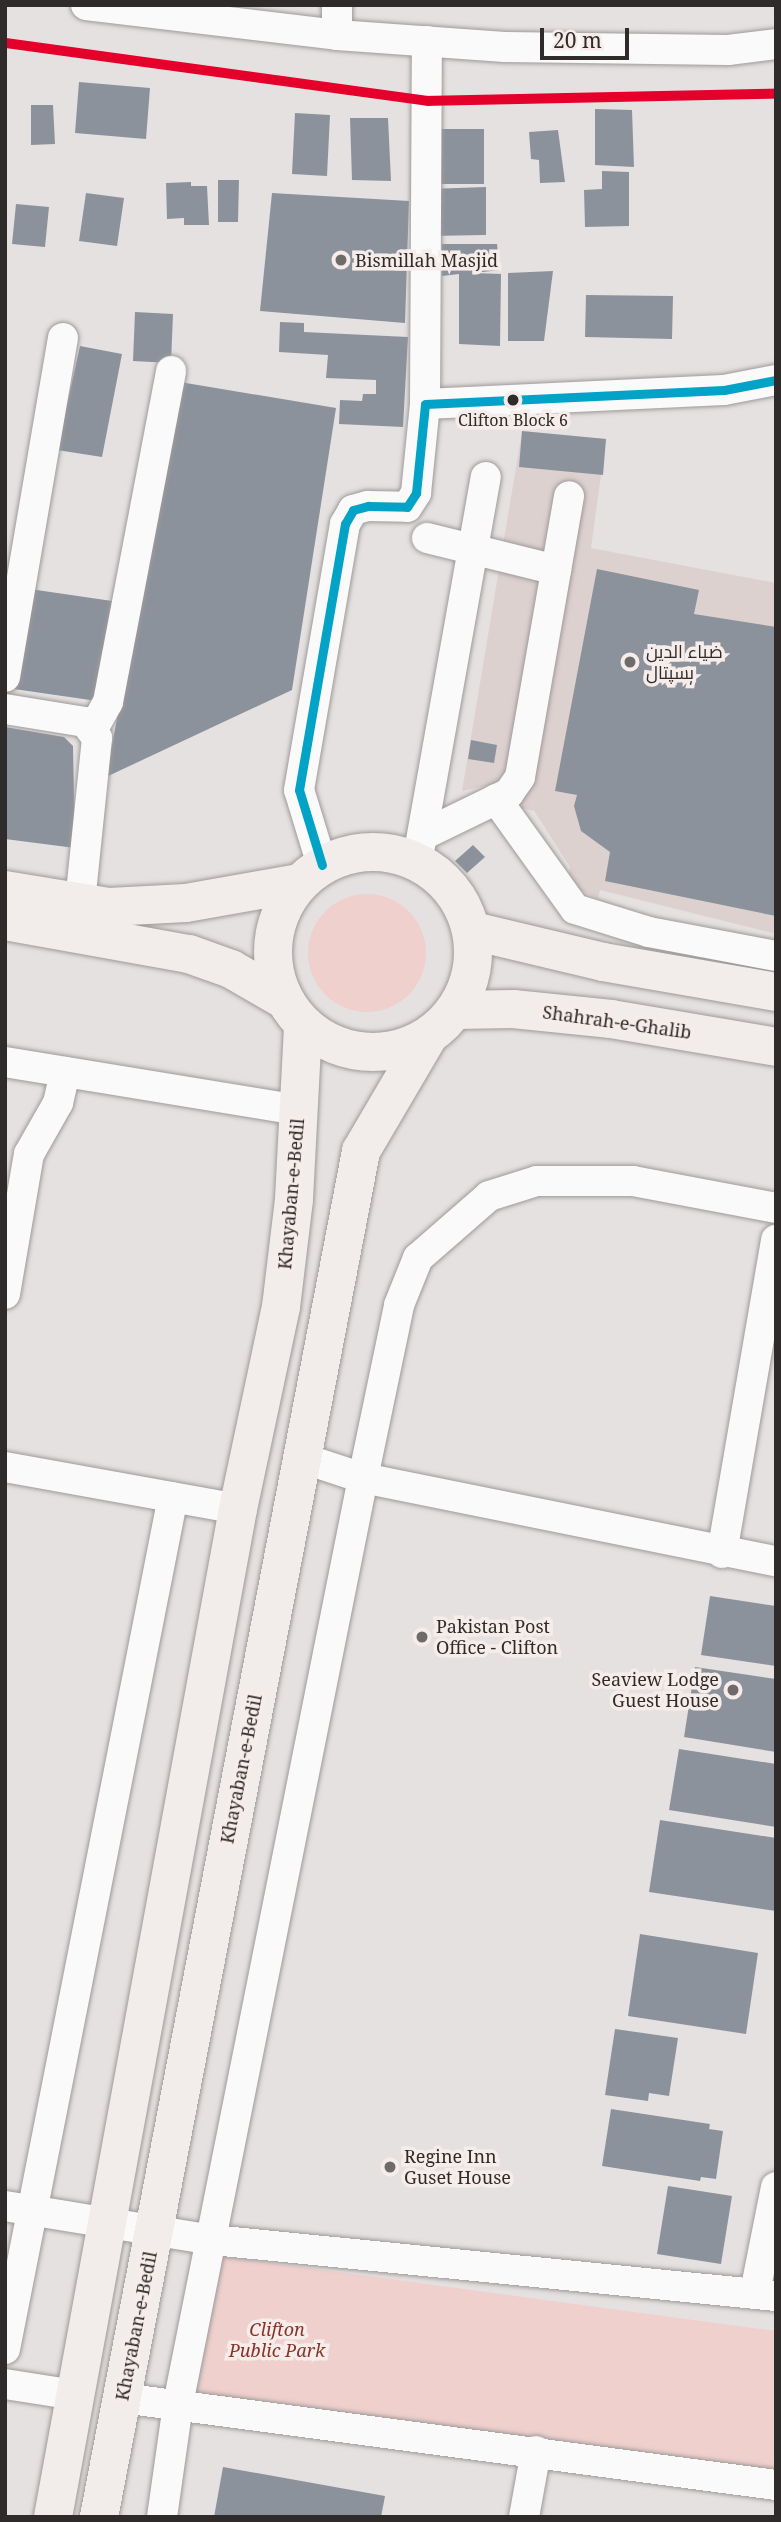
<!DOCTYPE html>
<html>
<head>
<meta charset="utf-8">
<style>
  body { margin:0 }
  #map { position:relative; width:781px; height:2522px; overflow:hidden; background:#e6e1e1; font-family:"Noto Serif",Cairo,serif }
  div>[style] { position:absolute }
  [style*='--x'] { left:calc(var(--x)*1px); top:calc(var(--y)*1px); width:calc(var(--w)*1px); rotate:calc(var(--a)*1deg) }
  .built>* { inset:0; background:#ddd1d0 }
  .green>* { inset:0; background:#efd0cc }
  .round { border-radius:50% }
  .building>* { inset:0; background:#8c929b }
  .roads { filter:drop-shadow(0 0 2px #9e9a9a) drop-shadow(0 0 2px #9e9a9a) }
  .minor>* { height:30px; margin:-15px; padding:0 15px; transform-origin:15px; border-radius:15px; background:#fbfafa }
  .major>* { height:38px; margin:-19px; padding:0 19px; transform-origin:19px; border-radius:19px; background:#f2edeb }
  .major>.ring { margin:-19px; padding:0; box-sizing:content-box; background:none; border:38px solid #f2edeb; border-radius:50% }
  .bus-1>* { height:9px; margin:-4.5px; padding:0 4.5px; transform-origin:4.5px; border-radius:4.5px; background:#02a3c6 }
  .rail-1>* { height:10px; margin:-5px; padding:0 5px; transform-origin:5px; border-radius:5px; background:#e4002b }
  .dots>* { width:19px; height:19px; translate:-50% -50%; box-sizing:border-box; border:4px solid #f6edeb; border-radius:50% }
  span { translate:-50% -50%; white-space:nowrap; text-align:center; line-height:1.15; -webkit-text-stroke:7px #f6edeb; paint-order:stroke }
  .bus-label { font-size:16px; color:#2e2b2a }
  .poi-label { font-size:18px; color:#2e2b2a }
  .left { translate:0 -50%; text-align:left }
  .right { translate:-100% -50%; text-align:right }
  .street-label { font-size:18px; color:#2e2b2a }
  .park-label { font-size:18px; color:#893329; font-style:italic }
  .frame { position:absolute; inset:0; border:7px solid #2e2b2a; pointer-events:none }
  .scale { position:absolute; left:540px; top:28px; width:89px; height:32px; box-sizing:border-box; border:4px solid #2e2b2a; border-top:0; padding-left:9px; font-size:21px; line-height:24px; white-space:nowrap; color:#2e2b2a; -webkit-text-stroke:5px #f6edeb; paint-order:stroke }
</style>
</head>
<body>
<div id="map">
  <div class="built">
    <div style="clip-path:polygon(522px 431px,606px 439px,591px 548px,776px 583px,776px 934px,600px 890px,598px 898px,567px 885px,570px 867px,534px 811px,516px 807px,504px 782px,462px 791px)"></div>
  </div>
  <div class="green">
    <div class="round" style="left:308px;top:894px;width:118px;height:118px"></div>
    <div style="clip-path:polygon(212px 2255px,776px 2331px,776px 2479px,178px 2404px)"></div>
  </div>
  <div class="building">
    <div style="clip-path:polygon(79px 82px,150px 88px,146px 139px,75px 133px)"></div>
    <div style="clip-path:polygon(31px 105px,53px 105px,55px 144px,31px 145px)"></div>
    <div style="clip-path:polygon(595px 109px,632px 110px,634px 167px,595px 165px)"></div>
    <div style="clip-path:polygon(295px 113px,330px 115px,327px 176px,292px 174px)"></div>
    <div style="clip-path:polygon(350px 118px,388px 118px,391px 181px,352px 180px)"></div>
    <div style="clip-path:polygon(432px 129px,484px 129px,484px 184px,432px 184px)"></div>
    <div style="clip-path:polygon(558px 130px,565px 182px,540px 183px,539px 160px,531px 159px,529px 132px)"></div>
    <div style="clip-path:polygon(602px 171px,629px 172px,629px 226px,585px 227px,584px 190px,602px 189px)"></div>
    <div style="clip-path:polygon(218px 180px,239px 180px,238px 222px,218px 222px)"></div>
    <div style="clip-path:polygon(191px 182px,191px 186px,207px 186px,209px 225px,184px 225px,184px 218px,167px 219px,166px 183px)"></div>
    <div style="clip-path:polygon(486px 187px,486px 235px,428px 236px,428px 189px)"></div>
    <div style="clip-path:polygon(86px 193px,124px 198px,117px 246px,79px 241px)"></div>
    <div style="clip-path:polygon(272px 193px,409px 201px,405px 323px,260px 311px)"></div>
    <div style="clip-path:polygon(16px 204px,49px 207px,45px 247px,12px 244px)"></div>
    <div style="clip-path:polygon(442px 244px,497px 244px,500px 270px,474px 273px,501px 274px,500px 346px,459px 344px,459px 274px,442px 276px)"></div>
    <div style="clip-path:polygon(553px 271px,544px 341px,508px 341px,508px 273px)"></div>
    <div style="clip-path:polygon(586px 295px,673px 296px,672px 339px,585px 337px)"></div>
    <div style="clip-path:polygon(135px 312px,173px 314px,171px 363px,133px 361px)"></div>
    <div style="clip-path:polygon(280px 322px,304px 323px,304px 332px,408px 337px,403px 427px,339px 424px,340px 400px,362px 401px,363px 394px,376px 394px,376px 380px,326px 378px,328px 355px,279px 352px)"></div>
    <div style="clip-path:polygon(80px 346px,122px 354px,102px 457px,57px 450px)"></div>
    <div style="clip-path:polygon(180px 382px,336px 408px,292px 690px,106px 777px)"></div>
    <div style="clip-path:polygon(522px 431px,606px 439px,603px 475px,519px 467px)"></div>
    <div style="clip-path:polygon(597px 569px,699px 590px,694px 614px,776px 627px,776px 916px,605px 881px,610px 852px,581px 831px,574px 806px,577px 795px,555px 791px)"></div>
    <div style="clip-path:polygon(23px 588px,112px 601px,97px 701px,7px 688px)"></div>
    <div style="clip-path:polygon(5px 727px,64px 737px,73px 746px,75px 848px,5px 839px)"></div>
    <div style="clip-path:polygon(471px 740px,497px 745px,494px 763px,468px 759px)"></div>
    <div style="clip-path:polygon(473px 845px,485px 857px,467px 873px,455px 861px)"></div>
    <div style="clip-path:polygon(710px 1596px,776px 1606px,776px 1666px,701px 1655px)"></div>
    <div style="clip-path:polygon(695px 1667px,776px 1679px,776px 1752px,684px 1737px)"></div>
    <div style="clip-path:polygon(679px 1749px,776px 1764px,776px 1827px,669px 1810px)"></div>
    <div style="clip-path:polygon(660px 1820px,776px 1838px,776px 1911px,649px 1892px)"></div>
    <div style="clip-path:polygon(640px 1934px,758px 1953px,746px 2034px,628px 2016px)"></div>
    <div style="clip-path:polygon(615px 2029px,678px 2038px,669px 2096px,649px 2093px,648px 2101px,605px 2095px)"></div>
    <div style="clip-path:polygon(611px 2109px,710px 2124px,709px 2129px,723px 2131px,716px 2179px,701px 2177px,700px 2181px,602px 2166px)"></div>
    <div style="clip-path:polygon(668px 2186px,732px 2196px,721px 2264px,657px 2254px)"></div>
    <div style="clip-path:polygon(223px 2467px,385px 2496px,381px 2517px,214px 2517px)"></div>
  </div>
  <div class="roads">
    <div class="minor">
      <div style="--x:86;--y:5;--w:253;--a:6.8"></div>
      <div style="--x:337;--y:35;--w:168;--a:4.1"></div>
      <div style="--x:505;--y:47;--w:223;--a:0.8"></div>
      <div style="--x:728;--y:50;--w:48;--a:-7.1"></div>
      <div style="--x:337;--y:35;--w:30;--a:-90"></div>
      <div style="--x:425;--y:404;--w:363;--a:-89.7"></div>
      <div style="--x:427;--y:538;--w:133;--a:13.9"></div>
      <div style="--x:5;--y:677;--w:344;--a:-80.3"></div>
      <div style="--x:5;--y:709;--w:81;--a:9.2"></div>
      <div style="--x:85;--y:722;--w:20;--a:53"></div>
      <div style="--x:97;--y:738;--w:165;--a:95.9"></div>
      <div style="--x:93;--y:729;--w:31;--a:-61"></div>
      <div style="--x:108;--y:702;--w:337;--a:-79.2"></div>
      <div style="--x:496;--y:799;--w:135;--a:54.3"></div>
      <div style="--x:575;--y:909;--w:77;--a:17.3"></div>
      <div style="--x:649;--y:932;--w:129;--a:10.7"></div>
      <div style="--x:423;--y:835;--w:96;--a:-26"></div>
      <div style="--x:509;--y:793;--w:19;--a:-55"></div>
      <div style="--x:520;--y:777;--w:285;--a:-80.1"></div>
      <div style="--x:417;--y:863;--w:392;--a:-79.9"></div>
      <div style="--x:322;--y:865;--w:78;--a:-107"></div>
      <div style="--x:299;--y:790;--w:270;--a:-80.2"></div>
      <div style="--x:345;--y:524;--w:16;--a:-60"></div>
      <div style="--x:353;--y:510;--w:16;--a:-15"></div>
      <div style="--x:368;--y:506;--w:39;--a:1"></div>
      <div style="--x:407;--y:507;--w:17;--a:-57"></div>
      <div style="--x:416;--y:493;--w:89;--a:-84.2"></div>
      <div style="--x:425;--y:404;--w:299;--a:-2.7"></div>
      <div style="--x:724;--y:390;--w:53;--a:-10.9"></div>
      <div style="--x:5;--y:1062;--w:297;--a:9.3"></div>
      <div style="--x:5;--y:1294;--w:142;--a:-80.3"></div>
      <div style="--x:29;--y:1154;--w:59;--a:-60.4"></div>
      <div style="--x:58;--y:1103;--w:32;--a:-77"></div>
      <div style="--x:299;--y:1457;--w:67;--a:18.2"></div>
      <div style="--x:363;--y:1478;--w:421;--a:11.4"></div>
      <div style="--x:5;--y:1467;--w:237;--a:10.2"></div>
      <div style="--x:722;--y:1553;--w:318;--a:-80.2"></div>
      <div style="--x:5;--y:2206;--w:211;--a:9.3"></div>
      <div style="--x:213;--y:2240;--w:566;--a:5.68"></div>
      <div style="--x:755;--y:2292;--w:107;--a:-78.7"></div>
      <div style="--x:5;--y:2349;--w:868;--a:-78.85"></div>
      <div style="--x:5;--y:2384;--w:71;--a:8.9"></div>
      <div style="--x:122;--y:2398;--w:660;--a:7.58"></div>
      <div style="--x:162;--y:2517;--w:114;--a:-81.9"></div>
      <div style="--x:178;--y:2404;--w:944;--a:-78.7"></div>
      <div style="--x:363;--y:1478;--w:177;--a:-78.2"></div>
      <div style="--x:399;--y:1305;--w:51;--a:-68"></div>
      <div style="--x:418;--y:1258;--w:94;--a:-41.1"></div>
      <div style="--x:489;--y:1196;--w:50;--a:-17.4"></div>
      <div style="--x:537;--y:1181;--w:96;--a:0"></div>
      <div style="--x:633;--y:1181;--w:146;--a:10.7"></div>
      <div style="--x:524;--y:2517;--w:67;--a:-79.7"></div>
    </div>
    <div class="major">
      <div class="ring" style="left:273px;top:852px;width:162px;height:162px"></div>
      <div style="--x:5;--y:890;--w:105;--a:9.3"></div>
      <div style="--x:109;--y:907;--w:77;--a:-3"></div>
      <div style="--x:186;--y:903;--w:115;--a:-10"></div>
      <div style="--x:5;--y:921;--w:187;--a:10.2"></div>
      <div style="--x:189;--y:954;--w:45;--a:19.7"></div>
      <div style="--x:231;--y:969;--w:60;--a:30"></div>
      <div style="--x:473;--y:931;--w:134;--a:13.4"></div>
      <div style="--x:603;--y:962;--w:176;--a:9.8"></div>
      <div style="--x:457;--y:1010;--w:56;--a:-1"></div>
      <div style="--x:513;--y:1009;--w:99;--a:5.8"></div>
      <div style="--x:611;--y:1019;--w:167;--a:9.6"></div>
      <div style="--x:53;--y:2517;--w:1025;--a:-79.6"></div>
      <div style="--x:238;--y:1509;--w:207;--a:-78"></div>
      <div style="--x:281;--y:1307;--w:109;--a:-83.1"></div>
      <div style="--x:294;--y:1199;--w:174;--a:-87"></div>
      <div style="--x:99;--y:2517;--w:1391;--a:-79.14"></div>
      <div style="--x:361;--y:1151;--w:132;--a:-59.6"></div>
    </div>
  </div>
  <div class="bus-1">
    <div style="--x:322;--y:865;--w:78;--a:-107"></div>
    <div style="--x:299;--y:790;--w:270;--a:-80.2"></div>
    <div style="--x:345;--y:524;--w:16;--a:-60"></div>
    <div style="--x:353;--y:510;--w:16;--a:-15"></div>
    <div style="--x:368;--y:506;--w:39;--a:1"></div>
    <div style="--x:407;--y:507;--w:17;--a:-57"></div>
    <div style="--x:416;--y:493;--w:89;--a:-84.2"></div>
    <div style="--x:425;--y:404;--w:299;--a:-2.7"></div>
    <div style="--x:724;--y:390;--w:53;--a:-10.9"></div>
  </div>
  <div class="rail-1">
    <div style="--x:5;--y:43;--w:427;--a:7.8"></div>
    <div style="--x:428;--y:101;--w:348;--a:-1.2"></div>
  </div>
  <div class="dots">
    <div style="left:341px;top:260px;background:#6e6b6a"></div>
    <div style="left:513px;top:400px;background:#2e2b2a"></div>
    <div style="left:630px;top:662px;background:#6e6b6a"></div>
    <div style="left:422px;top:1637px;background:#6e6b6a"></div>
    <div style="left:733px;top:1690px;background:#6e6b6a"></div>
    <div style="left:390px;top:2167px;background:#6e6b6a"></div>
  </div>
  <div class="bus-label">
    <span style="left:513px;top:420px">Clifton Block 6</span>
  </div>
  <div class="poi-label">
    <span class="left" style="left:355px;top:260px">Bismillah Masjid</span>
    <span class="left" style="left:646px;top:662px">ضیاء الدین<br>ہسپتال</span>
    <span class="left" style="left:436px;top:1637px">Pakistan Post<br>Office - Clifton</span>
    <span class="right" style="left:719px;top:1690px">Seaview Lodge<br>Guest House</span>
    <span class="left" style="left:404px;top:2167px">Regine Inn<br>Guset House</span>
  </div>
  <div class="street-label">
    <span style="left:617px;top:1022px;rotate:8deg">Shahrah-e-Ghalib</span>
    <span style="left:291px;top:1194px;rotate:-85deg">Khayaban-e-Bedil</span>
    <span style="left:241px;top:1769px;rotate:-79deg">Khayaban-e-Bedil</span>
    <span style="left:136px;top:2326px;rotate:-79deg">Khayaban-e-Bedil</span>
  </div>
  <div class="park-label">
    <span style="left:277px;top:2340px">Clifton<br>Public Park</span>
  </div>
  <div class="frame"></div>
  <div class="scale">20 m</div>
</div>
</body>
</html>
